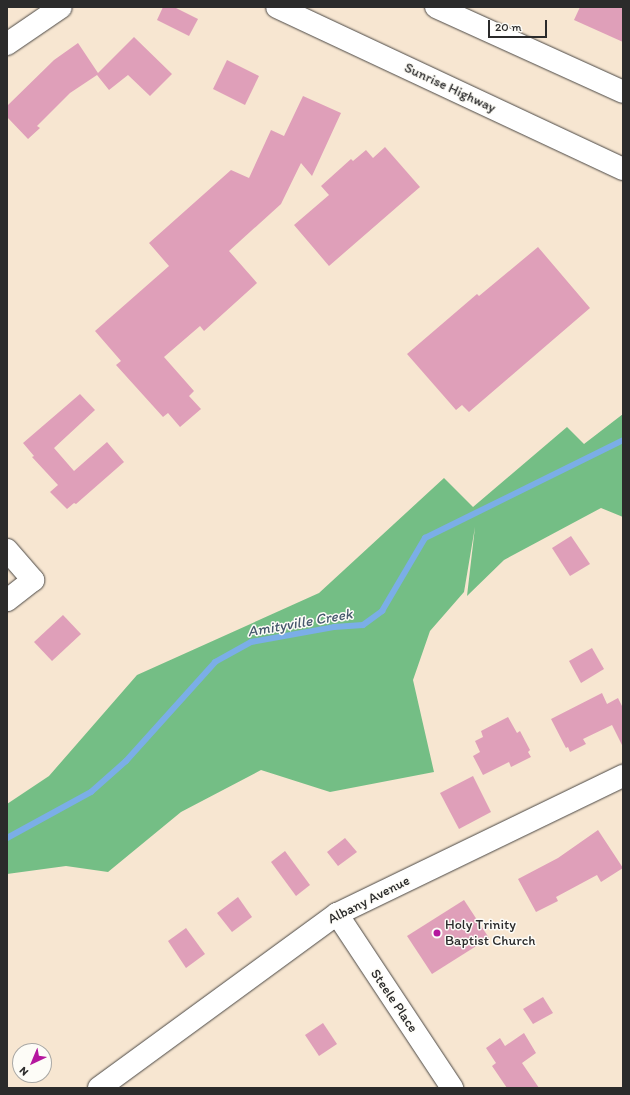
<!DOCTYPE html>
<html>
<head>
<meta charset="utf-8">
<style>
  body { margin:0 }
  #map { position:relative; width:630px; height:1095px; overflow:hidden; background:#f7e6d1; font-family:Itim,sans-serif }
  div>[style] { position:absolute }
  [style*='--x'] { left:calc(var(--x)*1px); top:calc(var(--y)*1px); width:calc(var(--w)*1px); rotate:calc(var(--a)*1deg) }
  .forest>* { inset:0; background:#74be85 }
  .stream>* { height:6px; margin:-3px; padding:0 3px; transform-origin:3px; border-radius:3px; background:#7baee7 }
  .building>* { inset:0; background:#df9fb9 }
  .roads { filter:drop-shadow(0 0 1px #4a4744) drop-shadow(0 0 1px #4a4744) }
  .minor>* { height:22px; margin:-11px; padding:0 11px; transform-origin:11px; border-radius:11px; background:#fff }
  .tertiary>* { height:22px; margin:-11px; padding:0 11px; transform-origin:11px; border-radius:11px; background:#fff }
  .trunk>* { height:22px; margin:-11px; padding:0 11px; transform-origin:11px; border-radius:11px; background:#fff }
  .dots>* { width:11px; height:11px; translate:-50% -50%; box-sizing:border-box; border:2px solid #fdfcf7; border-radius:50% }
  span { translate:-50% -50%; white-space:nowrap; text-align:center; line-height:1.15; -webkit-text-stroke:3px #fdfcf7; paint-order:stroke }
  .street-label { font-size:14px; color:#2b2b2b }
  .poi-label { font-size:14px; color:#2b2b2b }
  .left { translate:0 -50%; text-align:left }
  .water-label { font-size:15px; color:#47596d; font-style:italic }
  .frame { position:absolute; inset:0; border:8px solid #2b2b2b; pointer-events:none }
  .north { position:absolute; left:12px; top:1043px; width:40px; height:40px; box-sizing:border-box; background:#fdfcf7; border:1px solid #a9a8a5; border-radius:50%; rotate:224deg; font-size:11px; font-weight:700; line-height:16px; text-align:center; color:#2b2b2b }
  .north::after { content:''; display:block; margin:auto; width:14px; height:18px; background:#b5179e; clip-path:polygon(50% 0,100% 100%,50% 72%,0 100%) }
  .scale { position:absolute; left:488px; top:20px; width:59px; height:18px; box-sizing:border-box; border:2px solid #2b2b2b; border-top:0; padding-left:5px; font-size:12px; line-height:14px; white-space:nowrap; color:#2b2b2b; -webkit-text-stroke:3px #fdfcf7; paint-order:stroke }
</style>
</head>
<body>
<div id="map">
  <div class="forest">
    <div style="clip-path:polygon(623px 414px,623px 517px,601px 508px,504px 560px,467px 596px,475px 527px,464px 592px,430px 631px,413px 680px,434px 772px,330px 792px,261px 770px,181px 812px,108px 872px,66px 866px,7px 874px,7px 804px,49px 776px,137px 675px,319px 593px,444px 478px,473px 507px,567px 427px,584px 444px)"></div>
  </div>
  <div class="stream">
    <div style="--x:7;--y:838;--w:96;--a:-28.7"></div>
    <div style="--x:91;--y:792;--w:47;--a:-41.5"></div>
    <div style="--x:126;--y:761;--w:133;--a:-48"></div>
    <div style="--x:215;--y:662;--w:41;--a:-29.1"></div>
    <div style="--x:251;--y:642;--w:84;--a:-10.2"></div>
    <div style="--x:334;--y:627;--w:29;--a:-4"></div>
    <div style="--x:363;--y:625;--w:24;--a:-36"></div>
    <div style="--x:382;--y:611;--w:85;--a:-59.5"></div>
    <div style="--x:425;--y:538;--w:221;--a:-26.3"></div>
  </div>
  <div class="building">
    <div style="clip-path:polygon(163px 7px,174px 7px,198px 19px,189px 36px,157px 20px)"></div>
    <div style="clip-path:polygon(580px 7px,623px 7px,623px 42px,574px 20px)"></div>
    <div style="clip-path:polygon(134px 37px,172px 74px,150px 96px,128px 75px,109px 90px,97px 75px,70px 93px,37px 126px,40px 128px,28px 139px,7px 117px,7px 106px,54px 60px,78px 43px,98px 73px)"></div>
    <div style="clip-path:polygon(227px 60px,259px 76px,245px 105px,213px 89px)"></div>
    <div style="clip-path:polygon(303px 96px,341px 113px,312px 176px,301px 163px,281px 204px,229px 251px,257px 283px,204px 331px,200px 326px,164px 357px,194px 391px,189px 396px,201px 409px,180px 427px,168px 413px,163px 417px,116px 365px,121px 361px,95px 331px,169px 266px,149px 243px,231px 170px,249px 178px,271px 130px,284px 136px)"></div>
    <div style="clip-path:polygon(385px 147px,420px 187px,329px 266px,294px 225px,329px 195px,321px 186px,351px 159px,353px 161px,366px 150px,373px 158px)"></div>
    <div style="clip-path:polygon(538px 247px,590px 308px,469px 412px,462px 405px,456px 410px,407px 354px,477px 294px,479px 296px)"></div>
    <div style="clip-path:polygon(80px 394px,95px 410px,54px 448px,74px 471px,107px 442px,124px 462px,76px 504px,74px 503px,67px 509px,50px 492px,58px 485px,32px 457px,34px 456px,23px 443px)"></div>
    <div style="clip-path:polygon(571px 536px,590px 564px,570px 576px,552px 548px)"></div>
    <div style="clip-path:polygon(63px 615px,81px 634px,52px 661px,34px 642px)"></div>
    <div style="clip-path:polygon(592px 648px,604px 669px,581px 683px,569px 661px)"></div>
    <div style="clip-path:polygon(602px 693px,607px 704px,618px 698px,623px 708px,623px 747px,612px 725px,583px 739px,586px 744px,570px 752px,568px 747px,566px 748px,551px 719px)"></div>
    <div style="clip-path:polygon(508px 717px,517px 733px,520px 731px,530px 750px,528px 752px,531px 757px,511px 767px,509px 762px,483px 775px,473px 756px,480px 752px,475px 741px,483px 737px,481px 731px)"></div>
    <div style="clip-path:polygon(473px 776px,491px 812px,459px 829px,440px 793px)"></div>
    <div style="clip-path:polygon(598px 830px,623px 868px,601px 882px,597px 875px,556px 897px,558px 901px,536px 912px,518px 879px,558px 858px)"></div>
    <div style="clip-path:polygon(345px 838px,357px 852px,338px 866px,327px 852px)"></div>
    <div style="clip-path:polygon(285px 851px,310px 885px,296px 896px,271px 862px)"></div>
    <div style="clip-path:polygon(238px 897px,252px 917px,232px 932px,217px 913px)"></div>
    <div style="clip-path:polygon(464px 900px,489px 938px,432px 974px,407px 936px)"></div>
    <div style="clip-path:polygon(186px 928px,205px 954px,186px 968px,168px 941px)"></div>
    <div style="clip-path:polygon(543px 997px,553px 1013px,533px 1024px,523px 1009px)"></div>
    <div style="clip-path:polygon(323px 1023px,337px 1044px,319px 1056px,305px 1035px)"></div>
    <div style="clip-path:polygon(524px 1033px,536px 1053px,522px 1063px,539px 1088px,507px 1088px,492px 1066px,496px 1063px,486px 1048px,500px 1038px,505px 1046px)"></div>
  </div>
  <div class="roads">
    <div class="minor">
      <div style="--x:7;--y:44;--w:65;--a:-34.4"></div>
      <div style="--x:7;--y:550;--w:40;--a:49"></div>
      <div style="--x:33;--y:580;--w:33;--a:142"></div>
      <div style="--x:337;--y:914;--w:209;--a:56.5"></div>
    </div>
    <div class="tertiary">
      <div style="--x:99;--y:1088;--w:295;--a:-36.2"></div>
      <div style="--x:337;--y:914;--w:318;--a:-25.8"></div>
    </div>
    <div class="trunk">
      <div style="--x:277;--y:7;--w:382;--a:25.1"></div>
      <div style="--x:436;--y:7;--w:205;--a:24.4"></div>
    </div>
  </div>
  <div class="dots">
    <div style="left:437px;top:933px;background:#b5179e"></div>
  </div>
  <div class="street-label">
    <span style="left:450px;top:88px;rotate:25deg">Sunrise Highway</span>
    <span style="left:369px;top:900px;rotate:-27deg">Albany Avenue</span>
    <span style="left:394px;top:1001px;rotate:56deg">Steele Place</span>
  </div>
  <div class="poi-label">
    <span class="left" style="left:445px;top:933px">Holy Trinity<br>Baptist Church</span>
  </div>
  <div class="water-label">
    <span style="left:300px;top:623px;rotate:-10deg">Amityville Creek</span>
  </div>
  <div class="frame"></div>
  <div class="north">N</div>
  <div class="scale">20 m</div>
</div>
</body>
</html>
